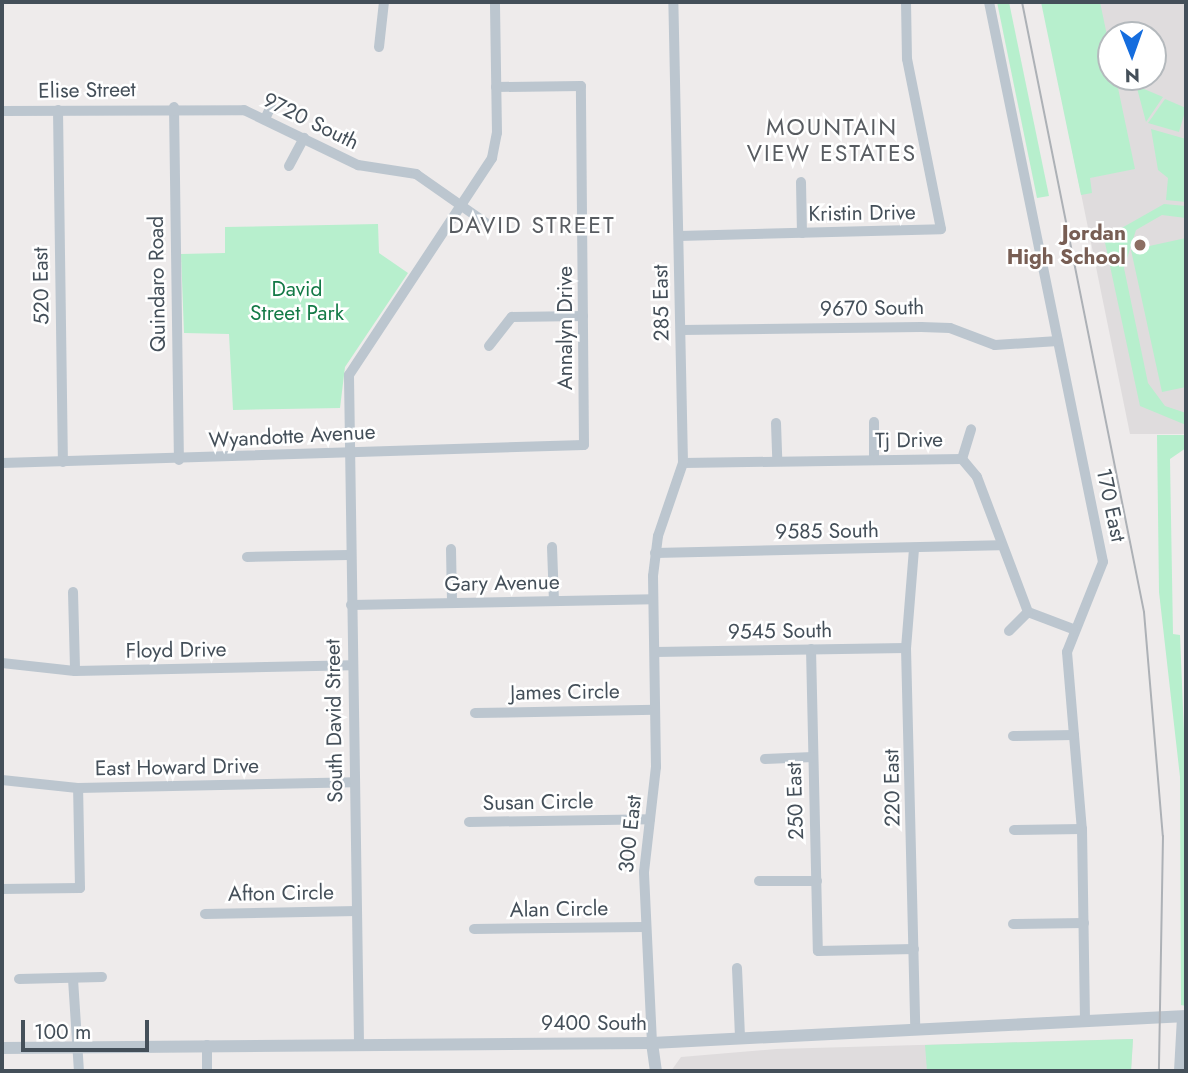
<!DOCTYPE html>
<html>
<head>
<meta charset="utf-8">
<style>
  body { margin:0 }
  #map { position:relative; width:1188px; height:1073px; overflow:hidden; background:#eeebeb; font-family:Jost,sans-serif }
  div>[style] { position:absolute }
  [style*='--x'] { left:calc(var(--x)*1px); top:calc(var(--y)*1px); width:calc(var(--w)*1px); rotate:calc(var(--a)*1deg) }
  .education>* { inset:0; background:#dfdcdd }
  .green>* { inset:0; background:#b7efcd }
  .minor>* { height:10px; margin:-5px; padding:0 5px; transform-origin:5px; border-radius:5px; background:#bcc6cf }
  .tertiary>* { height:12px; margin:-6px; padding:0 6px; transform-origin:6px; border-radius:6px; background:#bcc6cf }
  .tram>* { height:2px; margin:-1px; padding:0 1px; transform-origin:1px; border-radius:1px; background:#adb1b6 }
  .dots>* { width:19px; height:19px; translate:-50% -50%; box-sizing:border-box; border:4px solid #fff; border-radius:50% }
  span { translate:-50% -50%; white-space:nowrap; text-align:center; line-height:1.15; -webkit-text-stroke:5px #fff; paint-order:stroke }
  .street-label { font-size:21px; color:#444f59 }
  .education-label { font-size:21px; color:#785e54; font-weight:700 }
  .right { translate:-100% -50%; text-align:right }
  .park-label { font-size:21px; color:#147a47 }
  .neighbourhood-label { font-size:23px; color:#585c61; letter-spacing:2px }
  .frame { position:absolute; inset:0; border:4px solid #444f59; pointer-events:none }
  .north { position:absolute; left:1097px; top:21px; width:70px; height:70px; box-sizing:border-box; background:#fff; border:2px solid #b4b9bd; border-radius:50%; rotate:179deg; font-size:19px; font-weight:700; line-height:28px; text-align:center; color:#444f59 }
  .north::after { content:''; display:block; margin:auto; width:24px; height:32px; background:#156dde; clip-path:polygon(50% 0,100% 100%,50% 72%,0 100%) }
  .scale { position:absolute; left:21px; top:1020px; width:128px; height:32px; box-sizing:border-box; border:4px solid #444f59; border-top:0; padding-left:9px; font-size:21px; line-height:24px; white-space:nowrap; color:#444f59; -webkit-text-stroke:5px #fff; paint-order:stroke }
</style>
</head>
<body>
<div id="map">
  <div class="education">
    <div style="clip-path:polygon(evenodd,1042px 2px,1186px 2px,1186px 434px,1130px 434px,1042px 2px,1111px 35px,1153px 35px,1153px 77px,1111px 77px,1111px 35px)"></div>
    <div style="clip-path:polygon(1133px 1039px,1131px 1071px,671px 1071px,681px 1057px,776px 1049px)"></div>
  </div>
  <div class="green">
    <div style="clip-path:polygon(997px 2px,1009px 2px,1049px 196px,1037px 198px)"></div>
    <div style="clip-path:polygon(1041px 2px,1100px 2px,1135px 169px,1090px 178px,1092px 193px,1081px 195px)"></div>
    <div style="clip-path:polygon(1134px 77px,1141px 77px,1137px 86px,1163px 97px,1146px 122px)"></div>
    <div style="clip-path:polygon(1165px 99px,1186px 108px,1179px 132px,1148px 123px)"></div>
    <div style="clip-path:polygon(1151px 129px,1186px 139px,1186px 202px,1166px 200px,1168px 178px,1158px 170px)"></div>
    <div style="clip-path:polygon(1164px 204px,1186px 206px,1186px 218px,1162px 215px,1136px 230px,1124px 268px,1148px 383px,1165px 406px,1186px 413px,1186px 425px,1140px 406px,1104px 238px)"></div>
    <div style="clip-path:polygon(378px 224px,379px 253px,408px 273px,345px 367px,340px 408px,233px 410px,229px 334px,184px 333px,181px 254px,225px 253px,225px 227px)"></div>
    <div style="clip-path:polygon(1186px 238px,1186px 387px,1162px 392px,1131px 250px)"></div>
    <div style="clip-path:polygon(1157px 435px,1186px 435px,1186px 448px,1170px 459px,1173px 634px,1180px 635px,1186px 782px,1186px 1006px,1181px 1005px,1180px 777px,1159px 592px)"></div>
    <div style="clip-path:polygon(1133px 1039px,1131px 1071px,927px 1071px,925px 1045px)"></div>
  </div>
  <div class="minor">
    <div style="--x:989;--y:2;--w:571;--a:78.49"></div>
    <div style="--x:1103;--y:562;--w:97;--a:111.8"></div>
    <div style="--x:1067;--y:652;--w:178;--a:85.2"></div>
    <div style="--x:1082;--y:829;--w:188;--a:89.1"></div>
    <div style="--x:379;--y:47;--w:45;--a:-83.7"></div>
    <div style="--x:174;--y:107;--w:353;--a:89.2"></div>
    <div style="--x:58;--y:110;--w:352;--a:89.2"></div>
    <div style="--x:2;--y:111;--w:242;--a:-0.2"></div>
    <div style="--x:244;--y:110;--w:127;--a:25.8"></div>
    <div style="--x:358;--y:165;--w:59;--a:8.8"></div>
    <div style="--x:416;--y:174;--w:85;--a:35"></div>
    <div style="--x:265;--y:119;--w:14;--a:-65"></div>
    <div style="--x:289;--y:166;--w:32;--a:-62"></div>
    <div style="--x:801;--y:182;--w:51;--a:88.9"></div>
    <div style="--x:679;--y:236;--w:262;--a:-1.5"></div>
    <div style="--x:941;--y:229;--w:173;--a:-101.3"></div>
    <div style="--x:907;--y:59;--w:57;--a:-91"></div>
    <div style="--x:681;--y:330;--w:240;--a:-0.7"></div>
    <div style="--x:921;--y:327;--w:29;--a:2"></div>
    <div style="--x:950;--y:328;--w:48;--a:20.7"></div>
    <div style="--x:995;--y:345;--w:63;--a:-3.6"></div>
    <div style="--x:489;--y:346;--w:37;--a:-52"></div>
    <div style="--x:512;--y:317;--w:71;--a:-0.8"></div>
    <div style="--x:874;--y:422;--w:37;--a:90"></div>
    <div style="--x:776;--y:423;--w:38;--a:88"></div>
    <div style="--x:962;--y:459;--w:31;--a:-73"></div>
    <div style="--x:2;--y:463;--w:582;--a:-1.77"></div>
    <div style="--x:584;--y:445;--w:359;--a:-90.5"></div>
    <div style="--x:581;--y:86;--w:85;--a:179.3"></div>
    <div style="--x:683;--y:463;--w:279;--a:-0.8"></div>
    <div style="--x:962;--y:459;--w:23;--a:50"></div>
    <div style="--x:977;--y:477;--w:144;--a:69.3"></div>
    <div style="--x:1028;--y:612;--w:48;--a:20.7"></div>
    <div style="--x:552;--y:547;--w:54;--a:87.9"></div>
    <div style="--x:451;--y:549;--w:54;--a:88.9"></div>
    <div style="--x:914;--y:549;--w:99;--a:94.6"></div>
    <div style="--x:906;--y:648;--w:378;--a:88.6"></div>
    <div style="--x:655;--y:553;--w:344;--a:-1.3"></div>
    <div style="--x:247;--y:557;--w:102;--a:-1.1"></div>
    <div style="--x:73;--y:592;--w:79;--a:88.5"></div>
    <div style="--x:351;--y:605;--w:302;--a:-1.1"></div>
    <div style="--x:1009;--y:631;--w:27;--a:-45"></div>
    <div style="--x:811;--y:649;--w:302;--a:88.7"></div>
    <div style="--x:818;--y:951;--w:96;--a:-1.2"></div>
    <div style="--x:655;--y:652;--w:251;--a:-0.9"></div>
    <div style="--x:2;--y:663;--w:73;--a:6.3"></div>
    <div style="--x:75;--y:671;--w:277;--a:-1.2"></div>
    <div style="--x:475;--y:713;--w:180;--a:-1"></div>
    <div style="--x:1013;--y:736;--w:61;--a:-0.9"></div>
    <div style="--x:765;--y:759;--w:48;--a:-2.4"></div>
    <div style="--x:2;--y:780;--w:76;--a:6"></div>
    <div style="--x:78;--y:788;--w:276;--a:-1.2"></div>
    <div style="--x:469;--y:822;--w:181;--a:-0.9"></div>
    <div style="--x:1014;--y:830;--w:68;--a:-0.8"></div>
    <div style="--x:759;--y:881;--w:58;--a:0"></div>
    <div style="--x:2;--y:889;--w:78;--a:-0.7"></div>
    <div style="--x:80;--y:888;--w:100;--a:-91.1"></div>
    <div style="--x:205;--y:914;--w:152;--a:-1.1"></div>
    <div style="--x:1013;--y:924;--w:71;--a:-0.8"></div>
    <div style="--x:474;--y:929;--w:170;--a:-0.7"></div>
    <div style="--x:737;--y:968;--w:69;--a:87.5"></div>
    <div style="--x:19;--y:979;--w:83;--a:-1.4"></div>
    <div style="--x:73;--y:979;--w:92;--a:86.3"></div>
    <div style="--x:359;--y:1043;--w:668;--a:-90.86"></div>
    <div style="--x:349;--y:375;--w:260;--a:-56.6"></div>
    <div style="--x:492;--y:158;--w:25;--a:-79"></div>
    <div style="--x:497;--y:133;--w:131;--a:-90.9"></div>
    <div style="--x:652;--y:1043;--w:171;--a:-92.7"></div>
    <div style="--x:644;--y:872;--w:106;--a:-83.5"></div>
    <div style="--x:656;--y:767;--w:191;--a:-90.9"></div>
    <div style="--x:653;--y:576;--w:40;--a:-82.9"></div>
    <div style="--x:658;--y:536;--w:77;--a:-71.1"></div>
    <div style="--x:683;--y:463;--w:461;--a:-91.2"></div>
    <div style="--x:207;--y:1071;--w:26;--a:-90"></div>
    <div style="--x:1179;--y:1071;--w:54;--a:-86.8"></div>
  </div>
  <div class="tertiary">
    <div style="--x:652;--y:1043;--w:28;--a:82"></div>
    <div style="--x:2;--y:1048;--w:650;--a:-0.44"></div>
    <div style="--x:652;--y:1043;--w:535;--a:-2.89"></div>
  </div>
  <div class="tram">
    <div style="--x:1022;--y:2;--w:622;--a:78.69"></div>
    <div style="--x:1144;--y:612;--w:225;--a:85.2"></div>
    <div style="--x:1163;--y:836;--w:235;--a:91"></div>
  </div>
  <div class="dots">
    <div style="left:1140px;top:245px;background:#8d6e63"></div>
  </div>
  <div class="street-label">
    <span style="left:87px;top:90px;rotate:-1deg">Elise Street</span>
    <span style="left:311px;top:121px;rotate:26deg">9720 South</span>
    <span style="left:862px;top:213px;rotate:-1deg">Kristin Drive</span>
    <span style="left:157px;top:284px;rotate:-91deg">Quindaro Road</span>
    <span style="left:41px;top:286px;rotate:-91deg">520 East</span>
    <span style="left:661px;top:303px;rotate:-91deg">285 East</span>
    <span style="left:872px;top:308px;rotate:-1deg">9670 South</span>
    <span style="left:565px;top:328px;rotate:-90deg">Annalyn Drive</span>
    <span style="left:292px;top:436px;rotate:-3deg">Wyandotte Avenue</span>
    <span style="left:909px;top:440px;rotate:-1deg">Tj Drive</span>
    <span style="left:1111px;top:505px;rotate:78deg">170 East</span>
    <span style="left:827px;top:531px;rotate:-1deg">9585 South</span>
    <span style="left:502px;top:583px;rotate:-1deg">Gary Avenue</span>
    <span style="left:780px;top:631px;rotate:-1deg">9545 South</span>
    <span style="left:176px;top:650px;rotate:-1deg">Floyd Drive</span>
    <span style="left:565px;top:692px;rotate:-1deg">James Circle</span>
    <span style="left:334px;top:721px;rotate:-91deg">South David Street</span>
    <span style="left:177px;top:767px;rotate:-1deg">East Howard Drive</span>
    <span style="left:892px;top:788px;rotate:-91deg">220 East</span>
    <span style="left:795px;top:801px;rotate:-92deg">250 East</span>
    <span style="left:538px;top:802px;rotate:-1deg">Susan Circle</span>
    <span style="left:630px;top:834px;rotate:-84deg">300 East</span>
    <span style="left:281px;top:893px;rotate:-1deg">Afton Circle</span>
    <span style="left:559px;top:909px;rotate:-1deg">Alan Circle</span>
    <span style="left:594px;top:1023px">9400 South</span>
  </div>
  <div class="education-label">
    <span class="right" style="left:1126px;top:245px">Jordan<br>High School</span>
  </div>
  <div class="park-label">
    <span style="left:297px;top:301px">David<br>Street Park</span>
  </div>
  <div class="neighbourhood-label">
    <span style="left:832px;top:140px">MOUNTAIN<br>VIEW ESTATES</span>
    <span style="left:532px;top:225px">DAVID STREET</span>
  </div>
  <div class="frame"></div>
  <div class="north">N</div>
  <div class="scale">100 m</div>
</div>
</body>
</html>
